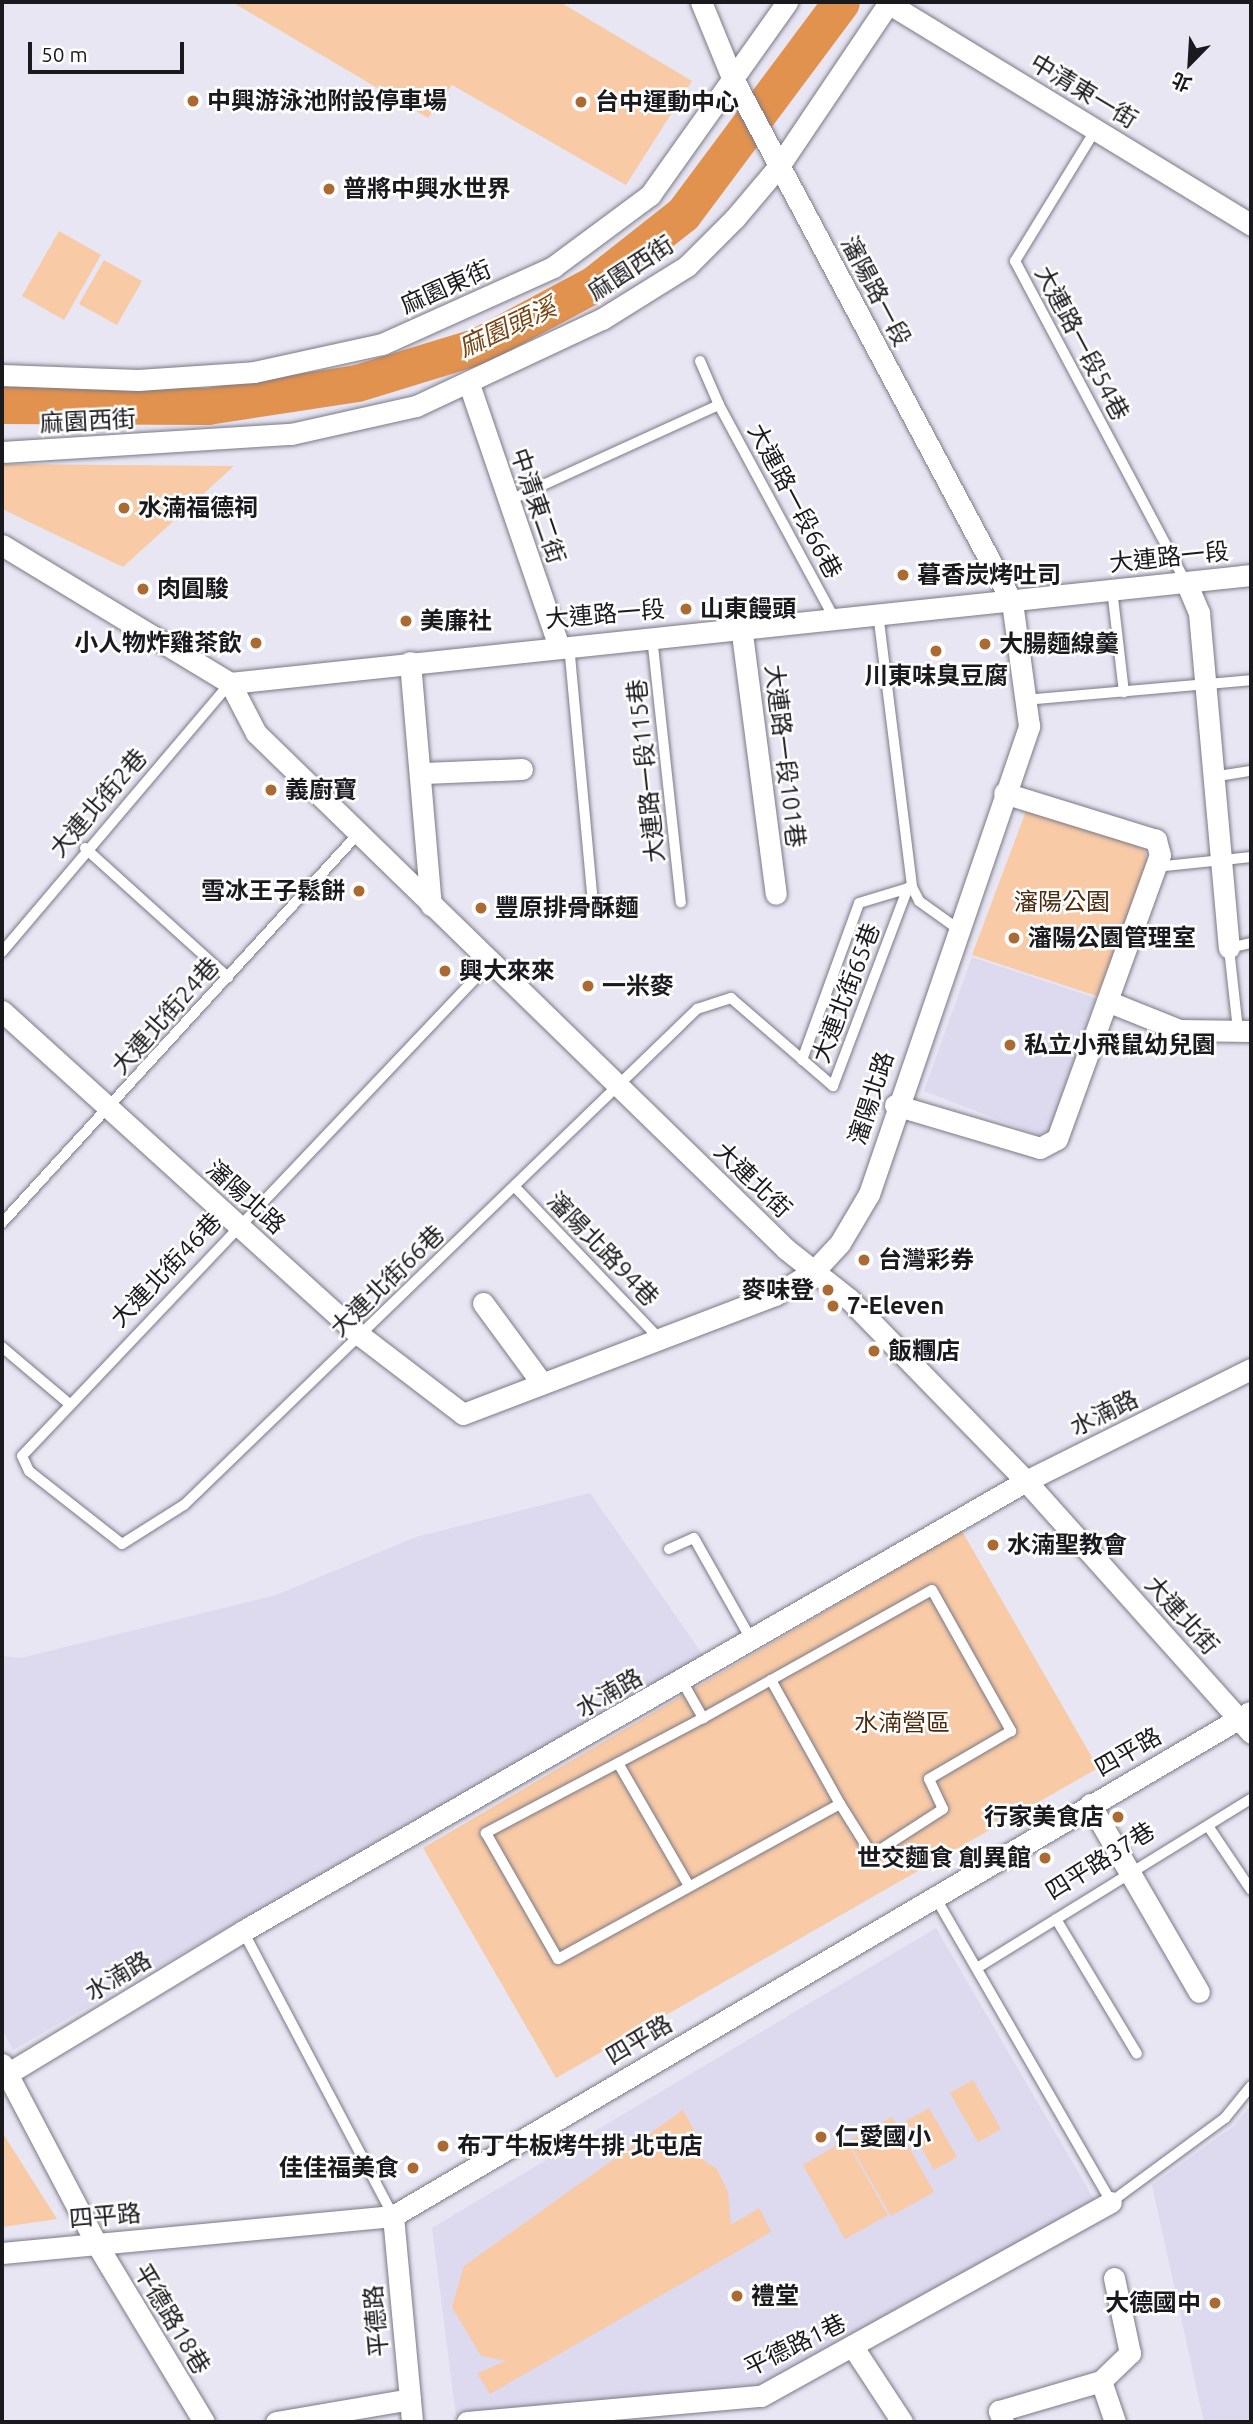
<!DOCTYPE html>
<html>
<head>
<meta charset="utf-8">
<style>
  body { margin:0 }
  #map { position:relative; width:1253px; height:2424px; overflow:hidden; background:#e8e6f3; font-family:Ubuntu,"Noto Sans TC",sans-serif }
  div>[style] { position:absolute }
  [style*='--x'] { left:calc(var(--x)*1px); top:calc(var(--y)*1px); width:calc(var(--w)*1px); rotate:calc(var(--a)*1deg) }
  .built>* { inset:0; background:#ddd9ee }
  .green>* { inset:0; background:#f8caa6 }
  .river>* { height:37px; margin:-18.5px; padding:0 18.5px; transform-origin:18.5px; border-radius:18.5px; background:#e2924f }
  .roads { filter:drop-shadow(0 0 2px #7b7985) drop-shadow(0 0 2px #7b7985) }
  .lane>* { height:10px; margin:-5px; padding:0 5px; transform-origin:5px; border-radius:5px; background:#fff }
  .street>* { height:21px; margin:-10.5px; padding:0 10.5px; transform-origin:10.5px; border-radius:10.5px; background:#fff }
  .dots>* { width:19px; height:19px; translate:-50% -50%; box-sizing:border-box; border:4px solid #fff; border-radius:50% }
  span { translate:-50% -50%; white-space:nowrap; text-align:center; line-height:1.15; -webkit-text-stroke:5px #fff; paint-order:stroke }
  .street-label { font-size:24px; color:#1a191e }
  .poi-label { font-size:24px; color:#1a191e; font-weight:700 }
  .left { translate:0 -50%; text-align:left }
  .right { translate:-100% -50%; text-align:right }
  .park-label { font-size:24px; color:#4b2b0e }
  .water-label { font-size:26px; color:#794513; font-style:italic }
  .frame { position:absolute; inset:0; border:4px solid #1a191e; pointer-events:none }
  .north { position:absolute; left:1155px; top:28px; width:70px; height:70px; -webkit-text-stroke:5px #fff; paint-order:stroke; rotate:204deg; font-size:19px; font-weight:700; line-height:28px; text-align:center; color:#1a191e }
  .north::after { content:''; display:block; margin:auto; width:24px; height:32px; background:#1a191e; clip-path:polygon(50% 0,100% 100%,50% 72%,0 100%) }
  .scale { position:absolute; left:28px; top:42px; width:156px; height:32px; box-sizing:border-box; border:4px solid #1a191e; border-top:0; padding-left:9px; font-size:21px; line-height:24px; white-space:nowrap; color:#1a191e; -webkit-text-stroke:5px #fff; paint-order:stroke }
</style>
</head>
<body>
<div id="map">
  <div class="built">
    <div style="clip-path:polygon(972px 957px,1096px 998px,1049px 1131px,1038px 1135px,924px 1091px)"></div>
    <div style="clip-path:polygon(590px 1493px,703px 1655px,13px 2050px,2px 2030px,2px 1656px,21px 1658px,276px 1595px,416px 1537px)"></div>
    <div style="clip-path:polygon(936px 1928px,1095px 2201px,757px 2386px,456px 2416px,432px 2228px)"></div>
    <div style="clip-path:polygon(1251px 2105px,1251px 2422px,1204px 2422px,1152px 2185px,1234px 2126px)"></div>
  </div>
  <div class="green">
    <div style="clip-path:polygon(232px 2px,560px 2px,692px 81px,626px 185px,452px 85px,428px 118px)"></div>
    <div style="clip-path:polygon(59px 231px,101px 255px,64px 320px,22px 296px)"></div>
    <div style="clip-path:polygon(104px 260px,142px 281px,117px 325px,79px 304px)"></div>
    <div style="clip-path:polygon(2px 464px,234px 466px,123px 567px,2px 509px)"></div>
    <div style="clip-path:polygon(1035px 806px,1144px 849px,1148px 862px,1097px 996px,972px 955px,1026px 811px)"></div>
    <div style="clip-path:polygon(962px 1531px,1098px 1768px,556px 2078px,423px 1848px)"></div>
    <div style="clip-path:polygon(973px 2080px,1001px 2129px,978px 2142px,950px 2093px)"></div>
    <div style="clip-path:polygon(929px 2108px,957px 2157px,934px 2170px,906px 2121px)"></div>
    <div style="clip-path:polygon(683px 2110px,697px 2135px,680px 2145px,717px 2169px,728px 2192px,731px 2225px,759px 2208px,771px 2232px,490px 2394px,477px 2373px,506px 2361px,481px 2356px,452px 2307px,464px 2266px)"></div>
    <div style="clip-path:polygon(892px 2117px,934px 2192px,891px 2216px,848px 2141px)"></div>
    <div style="clip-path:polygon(2px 2132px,57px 2219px,2px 2227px)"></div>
    <div style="clip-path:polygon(846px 2140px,888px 2215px,845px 2239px,803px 2165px)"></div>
  </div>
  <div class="river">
    <div style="--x:2;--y:405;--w:205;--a:0.3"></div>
    <div style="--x:207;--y:406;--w:152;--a:-8.7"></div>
    <div style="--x:357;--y:383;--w:127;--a:-17"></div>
    <div style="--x:478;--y:346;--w:132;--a:-28.1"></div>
    <div style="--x:594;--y:284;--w:113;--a:-38.2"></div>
    <div style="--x:683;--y:214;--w:264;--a:-53.3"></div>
  </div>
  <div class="roads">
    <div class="lane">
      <div style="--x:1096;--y:129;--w:155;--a:121.5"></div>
      <div style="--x:1015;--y:261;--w:364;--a:62"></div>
      <div style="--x:700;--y:361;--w:48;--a:66.6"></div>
      <div style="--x:508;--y:501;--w:232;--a:-24.5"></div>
      <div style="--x:719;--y:405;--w:242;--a:61.6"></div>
      <div style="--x:1112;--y:589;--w:104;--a:83.4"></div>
      <div style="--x:878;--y:613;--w:276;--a:82.9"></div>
      <div style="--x:912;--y:887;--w:16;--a:63"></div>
      <div style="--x:919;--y:901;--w:48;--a:35.7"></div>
      <div style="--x:652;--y:637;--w:267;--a:83.8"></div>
      <div style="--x:569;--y:645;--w:260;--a:84.7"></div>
      <div style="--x:1024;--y:700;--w:228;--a:-5"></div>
      <div style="--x:1212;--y:777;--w:39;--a:-9"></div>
      <div style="--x:85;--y:848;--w:193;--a:42.1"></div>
      <div style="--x:1155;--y:867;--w:97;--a:-5.9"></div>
      <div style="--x:2;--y:952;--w:353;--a:-49.7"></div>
      <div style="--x:489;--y:964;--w:678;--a:133.51"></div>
      <div style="--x:22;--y:1456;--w:17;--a:65"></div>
      <div style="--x:29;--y:1471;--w:118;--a:38.1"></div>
      <div style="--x:122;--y:1544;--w:73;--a:-32.2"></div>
      <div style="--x:184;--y:1505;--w:714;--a:-44.03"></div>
      <div style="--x:697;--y:1009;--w:36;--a:-18"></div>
      <div style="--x:731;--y:998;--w:135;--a:40.8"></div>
      <div style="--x:833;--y:1086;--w:212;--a:-69.3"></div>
      <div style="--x:1238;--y:1030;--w:82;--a:-96.3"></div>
      <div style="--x:1229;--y:948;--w:23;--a:-13"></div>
      <div style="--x:802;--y:1060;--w:167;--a:-70"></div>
      <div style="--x:859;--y:903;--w:55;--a:-16.8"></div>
      <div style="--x:515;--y:1187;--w:210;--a:46.4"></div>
      <div style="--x:2;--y:1223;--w:526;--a:-47.54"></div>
      <div style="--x:2;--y:1347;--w:85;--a:40.2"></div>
      <div style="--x:669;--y:1549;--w:27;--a:-24"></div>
      <div style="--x:694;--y:1538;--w:118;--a:60.6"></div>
      <div style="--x:771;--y:1680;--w:184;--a:-29.2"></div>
      <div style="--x:932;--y:1590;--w:162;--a:60.7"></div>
      <div style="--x:1011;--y:1731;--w:95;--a:149.7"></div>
      <div style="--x:929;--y:1779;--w:33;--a:65"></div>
      <div style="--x:943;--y:1809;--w:85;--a:147.1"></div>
      <div style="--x:872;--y:1855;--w:60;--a:-122.1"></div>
      <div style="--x:682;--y:1681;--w:43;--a:60.4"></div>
      <div style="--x:703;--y:1718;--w:246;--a:152.1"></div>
      <div style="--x:486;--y:1833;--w:145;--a:60.3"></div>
      <div style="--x:558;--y:1959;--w:322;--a:-28.8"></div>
      <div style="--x:840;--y:1804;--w:142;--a:-119.1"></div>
      <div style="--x:771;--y:1680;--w:78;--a:150.8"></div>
      <div style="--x:618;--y:1763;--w:140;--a:60"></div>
      <div style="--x:1208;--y:1826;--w:77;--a:56.1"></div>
      <div style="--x:934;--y:1895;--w:354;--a:60"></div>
      <div style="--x:1111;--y:2202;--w:142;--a:-36.4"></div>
      <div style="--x:1225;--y:2118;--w:41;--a:-50.9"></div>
      <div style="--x:1056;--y:1919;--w:157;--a:59"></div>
      <div style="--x:243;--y:1931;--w:322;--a:62.2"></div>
      <div style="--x:977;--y:1968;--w:322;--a:-31.7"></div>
    </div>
    <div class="street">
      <div style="--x:888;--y:3;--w:426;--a:31.4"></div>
      <div style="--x:2;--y:375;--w:136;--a:2.1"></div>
      <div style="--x:138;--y:380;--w:116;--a:-3.9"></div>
      <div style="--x:254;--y:372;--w:131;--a:-12.3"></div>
      <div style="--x:382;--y:344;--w:188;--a:-24.2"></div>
      <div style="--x:553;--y:267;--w:121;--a:-36.6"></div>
      <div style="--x:650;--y:195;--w:237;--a:-54.6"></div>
      <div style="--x:469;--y:384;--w:275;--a:71.1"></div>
      <div style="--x:2;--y:452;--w:290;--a:-3.6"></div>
      <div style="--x:291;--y:434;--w:128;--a:-12.6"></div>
      <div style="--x:416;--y:406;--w:205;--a:-25.1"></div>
      <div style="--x:602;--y:319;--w:100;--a:-31.9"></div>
      <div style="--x:687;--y:266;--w:68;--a:-45"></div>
      <div style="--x:735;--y:218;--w:68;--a:-49.8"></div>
      <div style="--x:779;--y:166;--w:197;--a:-56.1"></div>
      <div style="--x:2;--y:545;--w:267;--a:31.2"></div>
      <div style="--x:230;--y:683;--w:1027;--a:-6.04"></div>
      <div style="--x:1186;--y:582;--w:34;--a:67"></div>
      <div style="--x:1199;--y:613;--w:336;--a:84.9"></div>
      <div style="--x:741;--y:626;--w:270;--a:82.6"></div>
      <div style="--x:410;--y:662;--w:244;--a:85.1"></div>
      <div style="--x:230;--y:683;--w:56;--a:62.5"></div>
      <div style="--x:256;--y:733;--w:740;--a:44.23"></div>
      <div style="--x:786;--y:1249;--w:80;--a:38.4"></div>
      <div style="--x:849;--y:1299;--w:254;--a:45.8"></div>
      <div style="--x:1026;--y:1481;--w:338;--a:48.2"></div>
      <div style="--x:424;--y:773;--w:98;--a:-2.3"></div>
      <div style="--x:1107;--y:1001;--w:78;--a:21.9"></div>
      <div style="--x:1179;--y:1030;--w:72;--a:0.8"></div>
      <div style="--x:2;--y:1011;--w:484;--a:42.2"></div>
      <div style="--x:361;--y:1336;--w:128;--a:37.4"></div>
      <div style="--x:463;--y:1414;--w:334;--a:-20.9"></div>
      <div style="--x:775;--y:1295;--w:46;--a:-31.6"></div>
      <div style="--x:814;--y:1271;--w:38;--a:-47"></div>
      <div style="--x:840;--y:1243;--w:57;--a:-59.4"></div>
      <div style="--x:869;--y:1194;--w:495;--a:-71.1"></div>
      <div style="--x:1029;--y:726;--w:125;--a:-97.8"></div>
      <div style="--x:1012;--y:602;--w:597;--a:-118.07"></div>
      <div style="--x:731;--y:75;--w:79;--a:-112.3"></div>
      <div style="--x:895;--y:1105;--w:151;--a:16.5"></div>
      <div style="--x:1040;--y:1148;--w:19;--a:-28"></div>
      <div style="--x:1057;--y:1139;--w:302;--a:-70.1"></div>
      <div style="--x:1160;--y:855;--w:16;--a:-105"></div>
      <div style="--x:1156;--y:840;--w:159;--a:-162.8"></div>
      <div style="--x:483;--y:1303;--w:98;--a:53.7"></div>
      <div style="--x:1090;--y:1804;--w:217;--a:59.9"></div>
      <div style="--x:2;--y:2064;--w:202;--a:62.3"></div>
      <div style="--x:96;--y:2243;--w:209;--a:58.9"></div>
      <div style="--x:2;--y:2077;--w:282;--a:-31.2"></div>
      <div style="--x:243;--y:1931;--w:903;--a:-29.89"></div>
      <div style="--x:1026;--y:1481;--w:251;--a:-26.5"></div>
      <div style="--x:393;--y:2216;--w:207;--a:84.7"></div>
      <div style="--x:2;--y:2253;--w:393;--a:-5.4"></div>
      <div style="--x:393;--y:2216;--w:994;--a:-30.46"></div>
      <div style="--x:1114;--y:2278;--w:77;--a:78"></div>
      <div style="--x:1130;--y:2353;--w:40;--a:136"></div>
      <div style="--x:1101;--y:2381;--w:43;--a:71.1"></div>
      <div style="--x:853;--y:2347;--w:90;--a:56.8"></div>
      <div style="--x:276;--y:2422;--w:136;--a:-9.7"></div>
      <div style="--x:467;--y:2422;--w:295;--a:-5.1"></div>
      <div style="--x:761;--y:2396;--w:400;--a:-29"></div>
      <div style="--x:1003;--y:2422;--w:12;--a:-110"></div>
      <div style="--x:999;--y:2411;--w:106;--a:-16.4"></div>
    </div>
  </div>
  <div class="dots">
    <div style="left:193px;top:101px;background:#aa6a32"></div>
    <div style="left:581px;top:102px;background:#aa6a32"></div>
    <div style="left:329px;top:189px;background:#aa6a32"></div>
    <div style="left:124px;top:508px;background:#aa6a32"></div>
    <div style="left:903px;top:575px;background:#aa6a32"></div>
    <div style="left:143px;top:589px;background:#aa6a32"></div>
    <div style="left:686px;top:609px;background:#aa6a32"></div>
    <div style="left:406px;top:621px;background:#aa6a32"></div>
    <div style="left:256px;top:643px;background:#aa6a32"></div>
    <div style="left:985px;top:644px;background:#aa6a32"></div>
    <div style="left:936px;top:651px;background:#aa6a32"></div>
    <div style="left:271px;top:790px;background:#aa6a32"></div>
    <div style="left:359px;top:891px;background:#aa6a32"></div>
    <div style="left:481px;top:908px;background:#aa6a32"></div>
    <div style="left:1014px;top:938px;background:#aa6a32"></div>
    <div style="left:445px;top:971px;background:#aa6a32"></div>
    <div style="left:588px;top:986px;background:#aa6a32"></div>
    <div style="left:1010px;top:1045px;background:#aa6a32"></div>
    <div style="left:864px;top:1260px;background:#aa6a32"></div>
    <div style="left:828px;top:1290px;background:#aa6a32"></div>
    <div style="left:833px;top:1306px;background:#aa6a32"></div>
    <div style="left:874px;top:1351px;background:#aa6a32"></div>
    <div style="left:993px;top:1545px;background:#aa6a32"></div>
    <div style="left:1118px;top:1817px;background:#aa6a32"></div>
    <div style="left:1045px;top:1858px;background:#aa6a32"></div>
    <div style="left:821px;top:2137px;background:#aa6a32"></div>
    <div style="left:443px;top:2146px;background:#aa6a32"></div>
    <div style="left:413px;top:2168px;background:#aa6a32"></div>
    <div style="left:737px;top:2296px;background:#aa6a32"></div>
    <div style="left:1215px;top:2303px;background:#aa6a32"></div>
  </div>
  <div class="street-label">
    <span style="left:1084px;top:91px;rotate:31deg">中清東一街</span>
    <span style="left:631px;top:268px;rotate:-33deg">麻園西街</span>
    <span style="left:446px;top:287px;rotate:-24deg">麻園東街</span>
    <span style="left:876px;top:291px;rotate:62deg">瀋陽路一段</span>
    <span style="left:1082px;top:343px;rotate:62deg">大連路一段54巷</span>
    <span style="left:88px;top:421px;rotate:-3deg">麻園西街</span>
    <span style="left:795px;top:501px;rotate:62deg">大連路一段66巷</span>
    <span style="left:538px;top:506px;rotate:71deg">中清東二街</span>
    <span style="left:1169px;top:557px;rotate:-6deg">大連路一段</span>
    <span style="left:605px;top:614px;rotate:-5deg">大連路一段</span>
    <span style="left:785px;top:756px;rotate:83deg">大連路一段101巷</span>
    <span style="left:646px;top:771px;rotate:-96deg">大連路一段115巷</span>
    <span style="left:98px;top:803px;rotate:-49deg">大連北街2巷</span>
    <span style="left:846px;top:993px;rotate:-69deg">大連北街65巷</span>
    <span style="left:165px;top:1016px;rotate:-48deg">大連北街24巷</span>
    <span style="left:871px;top:1098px;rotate:-72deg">瀋陽北路</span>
    <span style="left:753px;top:1180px;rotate:44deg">大連北街</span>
    <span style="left:246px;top:1197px;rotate:42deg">瀋陽北路</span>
    <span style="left:603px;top:1249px;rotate:46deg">瀋陽北路94巷</span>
    <span style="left:166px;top:1270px;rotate:-46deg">大連北街46巷</span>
    <span style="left:387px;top:1281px;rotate:-44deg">大連北街66巷</span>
    <span style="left:1104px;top:1413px;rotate:-26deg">水湳路</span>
    <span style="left:1182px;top:1615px;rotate:48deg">大連北街</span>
    <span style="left:609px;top:1693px;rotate:-30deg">水湳路</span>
    <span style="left:1128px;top:1752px;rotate:-30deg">四平路</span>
    <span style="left:1100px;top:1861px;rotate:-32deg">四平路37巷</span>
    <span style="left:118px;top:1976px;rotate:-31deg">水湳路</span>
    <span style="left:639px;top:2040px;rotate:-31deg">四平路</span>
    <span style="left:105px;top:2216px;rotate:-5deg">四平路</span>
    <span style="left:172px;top:2319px;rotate:59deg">平德路18巷</span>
    <span style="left:376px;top:2321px;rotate:-95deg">平德路</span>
    <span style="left:795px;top:2345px;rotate:-26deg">平德路1巷</span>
  </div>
  <div class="poi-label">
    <span class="left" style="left:207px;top:101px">中興游泳池附設停車場</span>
    <span class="left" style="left:595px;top:102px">台中運動中心</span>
    <span class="left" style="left:343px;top:189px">普將中興水世界</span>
    <span class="left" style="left:138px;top:508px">水湳福德祠</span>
    <span class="left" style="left:917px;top:575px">暮香炭烤吐司</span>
    <span class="left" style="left:157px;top:589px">肉圓駿</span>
    <span class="left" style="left:700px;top:609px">山東饅頭</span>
    <span class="left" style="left:420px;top:621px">美廉社</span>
    <span class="right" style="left:242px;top:643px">小人物炸雞茶飲</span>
    <span class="left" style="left:999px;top:644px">大腸麵線羹</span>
    <span style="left:936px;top:676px">川東味臭豆腐</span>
    <span class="left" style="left:285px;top:790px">義廚寶</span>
    <span class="right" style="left:345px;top:891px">雪冰王子鬆餅</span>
    <span class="left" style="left:495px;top:908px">豐原排骨酥麵</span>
    <span class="left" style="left:1028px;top:938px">瀋陽公園管理室</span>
    <span class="left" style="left:459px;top:971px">興大來來</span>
    <span class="left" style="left:602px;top:986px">一米麥</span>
    <span class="left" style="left:1024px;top:1045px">私立小飛鼠幼兒園</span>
    <span class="left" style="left:878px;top:1260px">台灣彩券</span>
    <span class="right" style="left:814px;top:1290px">麥味登</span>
    <span class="left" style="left:847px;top:1306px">7-Eleven</span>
    <span class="left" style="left:888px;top:1351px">飯糰店</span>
    <span class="left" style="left:1007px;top:1545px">水湳聖教會</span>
    <span class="right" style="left:1104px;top:1817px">行家美食店</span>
    <span class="right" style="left:1031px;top:1858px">世交麵食 創異館</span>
    <span class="left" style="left:835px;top:2137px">仁愛國小</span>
    <span class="left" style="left:457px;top:2146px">布丁牛板烤牛排 北屯店</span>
    <span class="right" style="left:399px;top:2168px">佳佳福美食</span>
    <span class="left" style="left:751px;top:2296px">禮堂</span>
    <span class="right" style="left:1201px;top:2303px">大德國中</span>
  </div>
  <div class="park-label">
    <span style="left:1062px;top:902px">瀋陽公園</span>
    <span style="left:902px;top:1723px">水湳營區</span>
  </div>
  <div class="water-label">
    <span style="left:507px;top:327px;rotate:-25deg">麻園頭溪</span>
  </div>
  <div class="frame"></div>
  <div class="north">北</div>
  <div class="scale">50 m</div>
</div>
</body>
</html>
